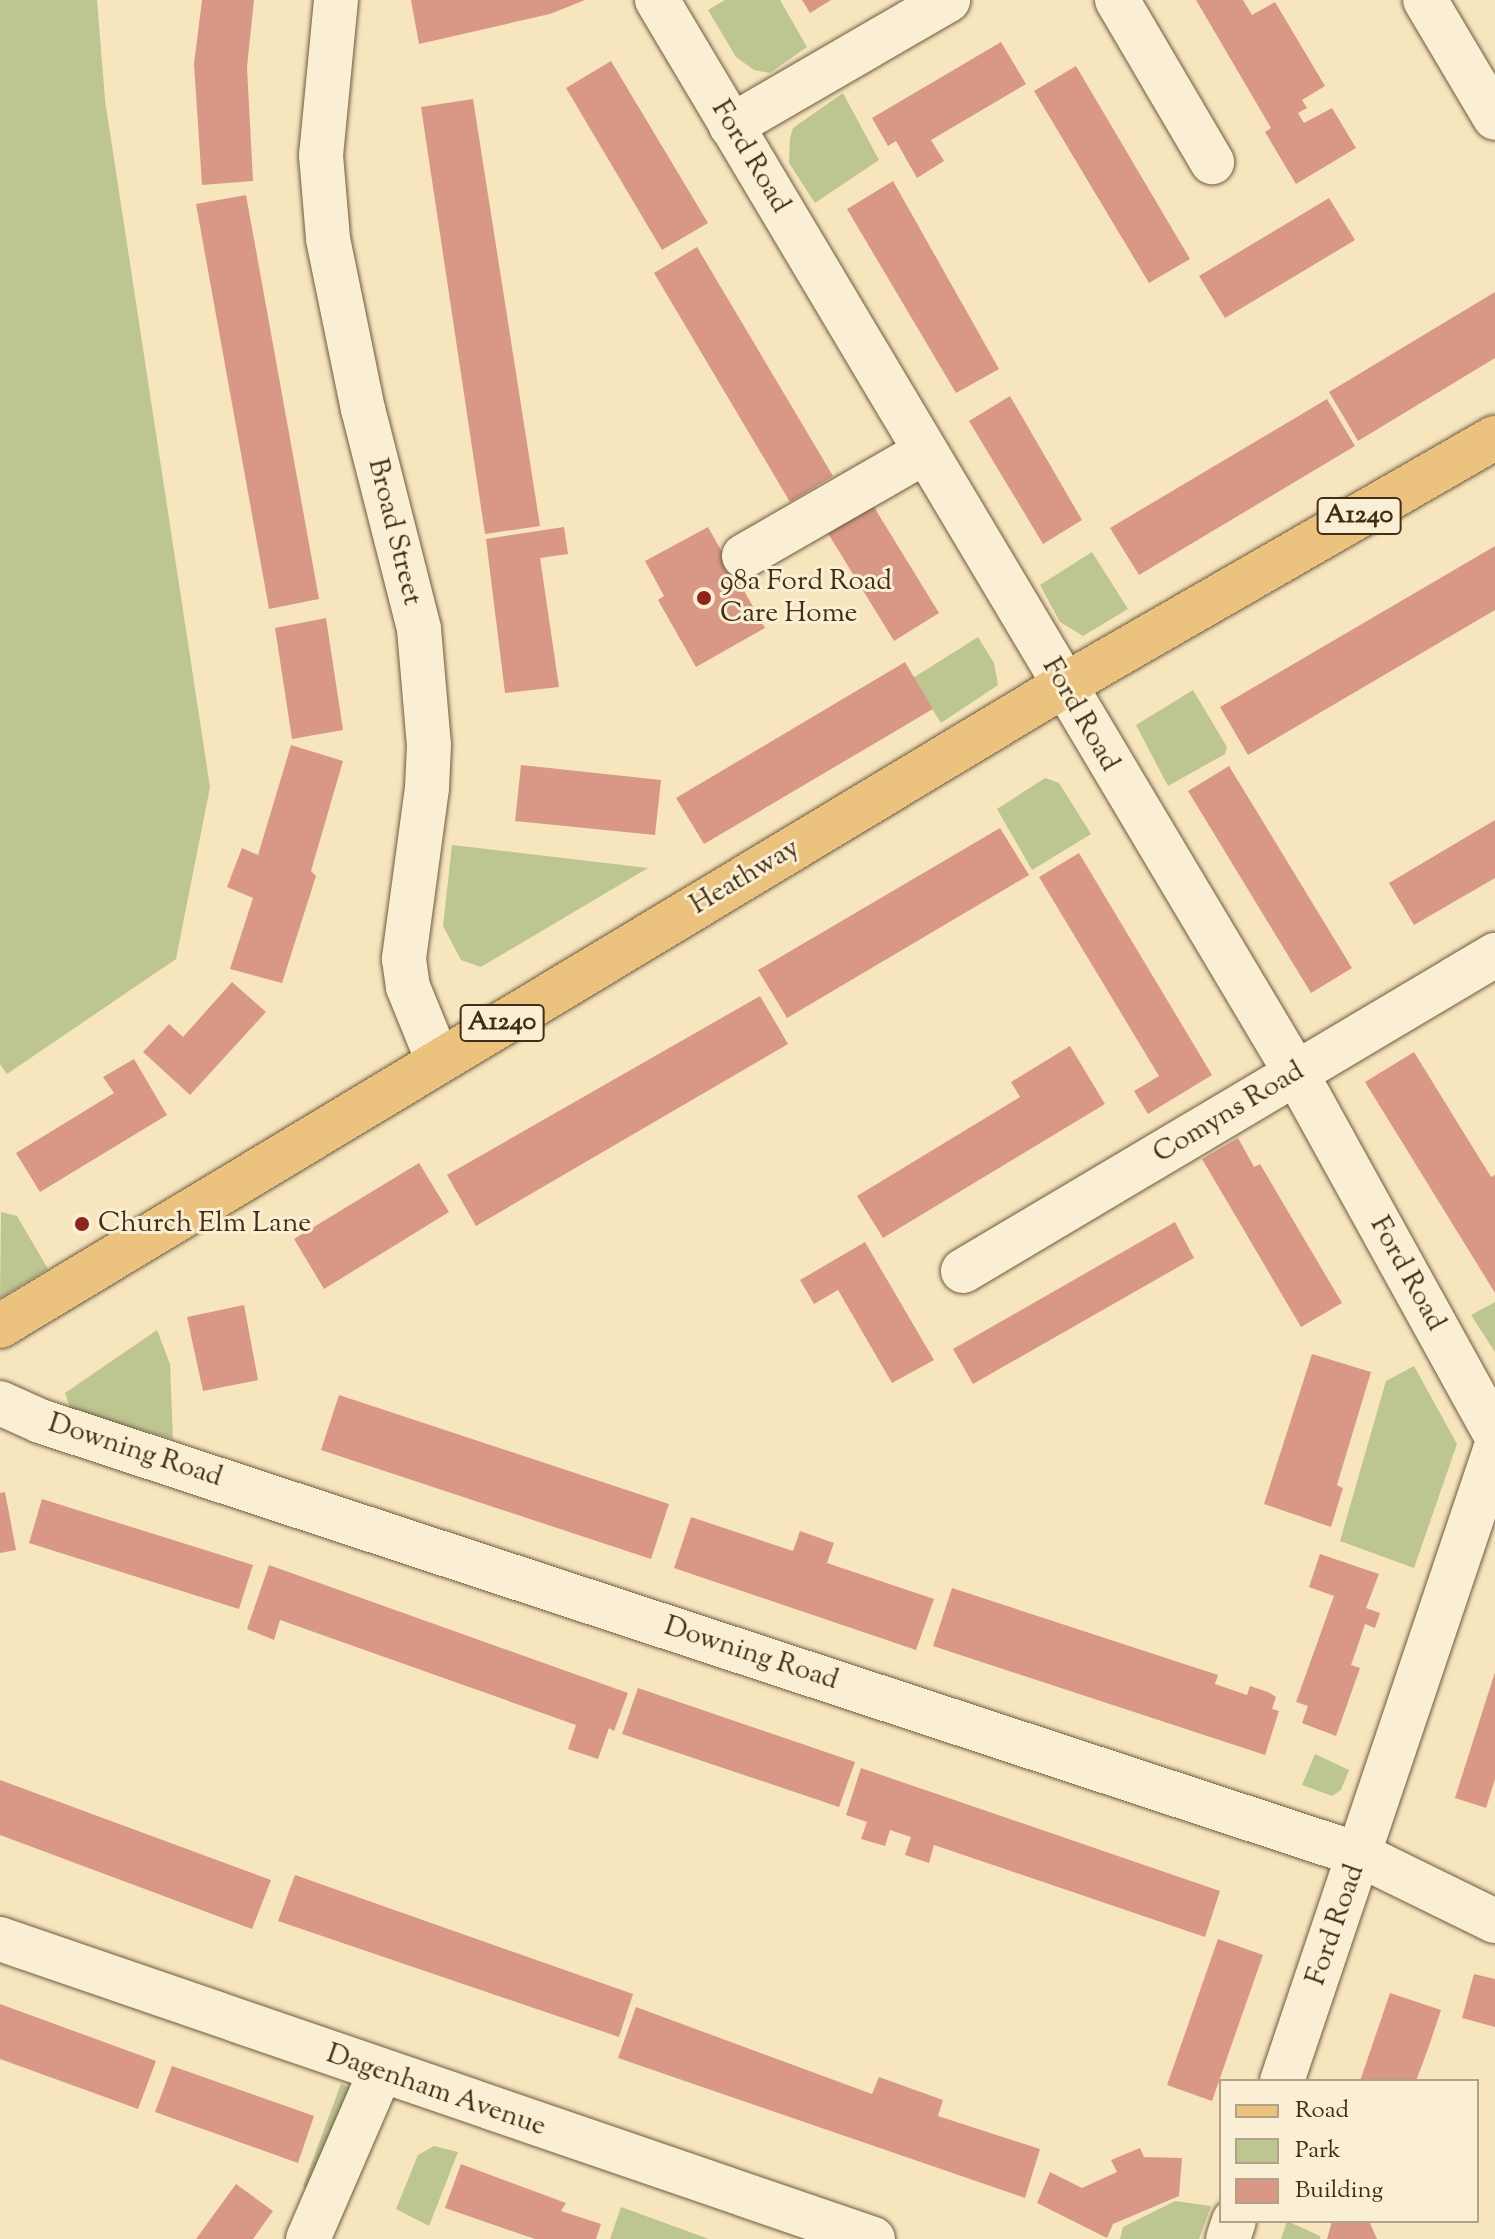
<!DOCTYPE html>
<html>
<head>
<meta charset="utf-8">
<style>
  body { margin:0 }
  #map { position:relative; width:1495px; height:2239px; overflow:hidden; background:#f7e6bd; font-family:"Sorts Mill Goudy",serif }
  div>[style] { position:absolute }
  [style*='--x'] { left:calc(var(--x)*1px); top:calc(var(--y)*1px); width:calc(var(--w)*1px); rotate:calc(var(--a)*1deg) }
  .green>* { inset:0; background:#bdc591 }
  .building>* { inset:0; background:#d99886 }
  .roads { filter:drop-shadow(0 0 2px #6f5b40) drop-shadow(0 0 2px #6f5b40) }
  .minor>* { height:44px; margin:-22px; padding:0 22px; transform-origin:22px; border-radius:22px; background:#faefd4 }
  .major>* { height:44px; margin:-22px; padding:0 22px; transform-origin:22px; border-radius:22px; background:#ecc37e }
  .dots>* { width:22px; height:22px; translate:-50% -50%; box-sizing:border-box; border:4px solid #faefd4; border-radius:50% }
  span { translate:-50% -50%; white-space:nowrap; text-align:center; line-height:1.15; -webkit-text-stroke:6px #faefd4; paint-order:stroke }
  .shield-label span { padding:2px 6px; background:#faefd4; border:2px solid; border-radius:6px; -webkit-text-stroke-width:0 }
  .shield-label { font-size:26px; color:#422d16; font-weight:700 }
  .street-label { font-size:28px; color:#422d16 }
  .poi-label { font-size:28px; color:#422d16 }
  .left { translate:0 -50%; text-align:left }
  .legend { position:absolute; left:1219px; top:2079px; width:260px; height:144px; box-sizing:border-box; background:#faefd4; border:2px solid #b0a188; margin:0; padding:10px 14px; list-style:none; font-size:24px; color:#422d16 }
  .legend li { display:flex; align-items:center; gap:16px; height:40px }
  .legend b { width:40px; border:2px solid #b0a188 }
</style>
</head>
<body>
<div id="map">
  <div class="green">
    <div style="clip-path:polygon(0 0,97px 0,105px 100px,210px 787px,176px 959px,7px 1074px,0 1064px)"></div>
    <div style="clip-path:polygon(725px 0,780px 0,807px 47px,770px 73px,754px 70px,736px 57px,708px 10px)"></div>
    <div style="clip-path:polygon(843px 93px,879px 160px,815px 203px,789px 163px,790px 138px,793px 128px)"></div>
    <div style="clip-path:polygon(1092px 552px,1128px 609px,1083px 636px,1060px 622px,1040px 585px)"></div>
    <div style="clip-path:polygon(978px 637px,994px 663px,998px 685px,941px 723px,913px 678px)"></div>
    <div style="clip-path:polygon(1193px 690px,1227px 747px,1225px 754px,1168px 786px,1136px 725px)"></div>
    <div style="clip-path:polygon(1045px 778px,1059px 783px,1091px 834px,1032px 870px,997px 809px)"></div>
    <div style="clip-path:polygon(452px 845px,648px 868px,481px 967px,461px 960px,443px 926px)"></div>
    <div style="clip-path:polygon(1px 1212px,17px 1216px,48px 1269px,0 1298px)"></div>
    <div style="clip-path:polygon(1495px 1302px,1495px 1352px,1471px 1315px)"></div>
    <div style="clip-path:polygon(157px 1330px,170px 1364px,173px 1439px,71px 1410px,65px 1393px)"></div>
    <div style="clip-path:polygon(1414px 1366px,1457px 1444px,1414px 1568px,1340px 1541px,1386px 1381px)"></div>
    <div style="clip-path:polygon(1315px 1754px,1349px 1770px,1341px 1790px,1332px 1796px,1302px 1785px)"></div>
    <div style="clip-path:polygon(341px 2084px,361px 2092px,325px 2205px,303px 2186px)"></div>
    <div style="clip-path:polygon(434px 2146px,458px 2152px,429px 2226px,396px 2209px,418px 2155px)"></div>
    <div style="clip-path:polygon(1175px 2201px,1211px 2206px,1199px 2239px,1120px 2239px,1123px 2227px)"></div>
    <div style="clip-path:polygon(621px 2207px,709px 2239px,610px 2239px)"></div>
    <div style="clip-path:polygon(1287px 2221px,1320px 2236px,1320px 2239px,1281px 2239px)"></div>
  </div>
  <div class="building">
    <div style="clip-path:polygon(202px 0,254px 0,247px 67px,253px 181px,202px 185px,194px 64px)"></div>
    <div style="clip-path:polygon(411px 0,585px 0,550px 14px,419px 44px)"></div>
    <div style="clip-path:polygon(802px 0,831px 0,810px 13px)"></div>
    <div style="clip-path:polygon(1196px 0,1243px 0,1252px 15px,1275px 2px,1325px 86px,1302px 100px,1307px 108px,1298px 113px,1304px 123px,1332px 108px,1356px 148px,1296px 184px,1265px 132px,1271px 128px)"></div>
    <div style="clip-path:polygon(1001px 42px,1026px 84px,931px 140px,944px 161px,917px 178px,896px 141px,888px 146px,872px 118px)"></div>
    <div style="clip-path:polygon(611px 61px,708px 223px,662px 250px,566px 88px)"></div>
    <div style="clip-path:polygon(1076px 66px,1190px 259px,1149px 283px,1034px 91px)"></div>
    <div style="clip-path:polygon(473px 99px,540px 526px,485px 534px,421px 107px)"></div>
    <div style="clip-path:polygon(893px 181px,999px 369px,956px 393px,847px 209px)"></div>
    <div style="clip-path:polygon(246px 195px,319px 599px,269px 609px,196px 204px)"></div>
    <div style="clip-path:polygon(1329px 198px,1355px 240px,1225px 318px,1199px 276px)"></div>
    <div style="clip-path:polygon(697px 247px,833px 476px,790px 502px,654px 273px)"></div>
    <div style="clip-path:polygon(1495px 292px,1495px 358px,1358px 441px,1329px 392px)"></div>
    <div style="clip-path:polygon(1010px 396px,1082px 520px,1043px 544px,969px 421px)"></div>
    <div style="clip-path:polygon(1327px 399px,1355px 446px,1139px 575px,1110px 528px)"></div>
    <div style="clip-path:polygon(866px 494px,939px 613px,894px 641px,821px 522px)"></div>
    <div style="clip-path:polygon(564px 527px,568px 554px,540px 558px,559px 687px,505px 693px,486px 539px)"></div>
    <div style="clip-path:polygon(708px 527px,765px 628px,696px 667px,658px 600px,664px 596px,645px 561px)"></div>
    <div style="clip-path:polygon(1495px 546px,1495px 610px,1248px 755px,1220px 707px)"></div>
    <div style="clip-path:polygon(326px 618px,343px 730px,292px 739px,275px 628px)"></div>
    <div style="clip-path:polygon(905px 662px,933px 709px,704px 844px,676px 798px)"></div>
    <div style="clip-path:polygon(291px 745px,343px 761px,311px 871px,316px 876px,282px 983px,230px 969px,253px 898px,227px 887px,242px 848px,258px 855px)"></div>
    <div style="clip-path:polygon(521px 765px,661px 780px,655px 835px,515px 821px)"></div>
    <div style="clip-path:polygon(1229px 766px,1352px 968px,1311px 993px,1188px 791px)"></div>
    <div style="clip-path:polygon(1495px 820px,1495px 878px,1414px 925px,1389px 883px)"></div>
    <div style="clip-path:polygon(1000px 828px,1029px 875px,787px 1018px,758px 970px)"></div>
    <div style="clip-path:polygon(1079px 853px,1212px 1075px,1148px 1114px,1134px 1091px,1159px 1076px,1039px 877px)"></div>
    <div style="clip-path:polygon(232px 982px,266px 1012px,190px 1095px,143px 1052px,169px 1024px,183px 1037px)"></div>
    <div style="clip-path:polygon(760px 996px,788px 1044px,476px 1226px,447px 1175px)"></div>
    <div style="clip-path:polygon(1070px 1046px,1105px 1104px,883px 1238px,857px 1196px,1020px 1097px,1011px 1082px)"></div>
    <div style="clip-path:polygon(1414px 1052px,1491px 1177px,1495px 1175px,1495px 1293px,1365px 1082px)"></div>
    <div style="clip-path:polygon(134px 1059px,167px 1115px,40px 1192px,16px 1153px,114px 1093px,103px 1077px)"></div>
    <div style="clip-path:polygon(1238px 1138px,1254px 1167px,1260px 1164px,1342px 1303px,1301px 1327px,1202px 1159px)"></div>
    <div style="clip-path:polygon(419px 1163px,449px 1212px,324px 1289px,294px 1239px)"></div>
    <div style="clip-path:polygon(1175px 1222px,1194px 1258px,973px 1384px,953px 1349px)"></div>
    <div style="clip-path:polygon(865px 1242px,934px 1360px,892px 1383px,838px 1290px,814px 1304px,800px 1280px)"></div>
    <div style="clip-path:polygon(244px 1305px,258px 1380px,203px 1391px,187px 1317px)"></div>
    <div style="clip-path:polygon(1312px 1354px,1371px 1372px,1337px 1485px,1343px 1488px,1331px 1527px,1264px 1504px)"></div>
    <div style="clip-path:polygon(339px 1395px,669px 1504px,651px 1559px,321px 1450px)"></div>
    <div style="clip-path:polygon(5px 1492px,16px 1550px,0 1553px,0 1493px)"></div>
    <div style="clip-path:polygon(42px 1499px,253px 1565px,239px 1609px,29px 1543px)"></div>
    <div style="clip-path:polygon(691px 1517px,793px 1551px,800px 1531px,834px 1543px,827px 1563px,934px 1599px,916px 1650px,674px 1568px)"></div>
    <div style="clip-path:polygon(1320px 1554px,1379px 1574px,1366px 1608px,1380px 1613px,1375px 1628px,1365px 1624px,1358px 1645px,1351px 1665px,1360px 1668px,1336px 1736px,1302px 1723px,1308px 1706px,1296px 1702px,1334px 1596px,1309px 1587px)"></div>
    <div style="clip-path:polygon(269px 1565px,628px 1693px,614px 1731px,609px 1728px,598px 1759px,568px 1749px,576px 1725px,280px 1620px,274px 1640px,247px 1629px)"></div>
    <div style="clip-path:polygon(952px 1588px,1218px 1675px,1215px 1684px,1247px 1695px,1250px 1686px,1268px 1692px,1276px 1697px,1272px 1709px,1279px 1711px,1265px 1755px,933px 1646px)"></div>
    <div style="clip-path:polygon(1495px 1672px,1495px 1779px,1486px 1808px,1455px 1798px)"></div>
    <div style="clip-path:polygon(638px 1688px,855px 1762px,839px 1807px,622px 1734px)"></div>
    <div style="clip-path:polygon(861px 1768px,1220px 1891px,1205px 1937px,934px 1845px,929px 1863px,905px 1855px,911px 1837px,890px 1830px,885px 1846px,861px 1839px,867px 1822px,846px 1815px)"></div>
    <div style="clip-path:polygon(0 1780px,271px 1880px,252px 1929px,0 1835px)"></div>
    <div style="clip-path:polygon(295px 1875px,633px 1994px,619px 2037px,278px 1921px)"></div>
    <div style="clip-path:polygon(1218px 1939px,1263px 1955px,1212px 2101px,1167px 2085px)"></div>
    <div style="clip-path:polygon(1474px 1974px,1495px 1979px,1495px 2027px,1462px 2018px)"></div>
    <div style="clip-path:polygon(1390px 1993px,1441px 2010px,1429px 2046px,1416px 2081px,1360px 2081px)"></div>
    <div style="clip-path:polygon(0 2004px,156px 2061px,138px 2109px,0 2059px)"></div>
    <div style="clip-path:polygon(636px 2007px,872px 2094px,879px 2077px,943px 2100px,938px 2116px,1040px 2149px,1025px 2198px,618px 2058px)"></div>
    <div style="clip-path:polygon(172px 2066px,314px 2116px,298px 2163px,155px 2112px)"></div>
    <div style="clip-path:polygon(1140px 2148px,1144px 2157px,1182px 2158px,1179px 2196px,1113px 2224px,1107px 2238px,1037px 2203px,1050px 2172px,1082px 2188px,1117px 2172px,1111px 2160px)"></div>
    <div style="clip-path:polygon(461px 2164px,566px 2203px,561px 2211px,601px 2224px,596px 2239px,535px 2239px,445px 2208px)"></div>
    <div style="clip-path:polygon(236px 2184px,273px 2211px,253px 2239px,196px 2239px)"></div>
    <div style="clip-path:polygon(1332px 2221px,1369px 2221px,1377px 2239px,1327px 2239px)"></div>
  </div>
  <div class="roads">
    <div class="minor">
      <div style="--x:336;--y:0;--w:156;--a:95.5"></div>
      <div style="--x:321;--y:155;--w:84;--a:85.2"></div>
      <div style="--x:328;--y:239;--w:174;--a:78.4"></div>
      <div style="--x:363;--y:409;--w:227;--a:75.7"></div>
      <div style="--x:419;--y:629;--w:116;--a:85.1"></div>
      <div style="--x:429;--y:745;--w:43;--a:92.7"></div>
      <div style="--x:427;--y:788;--w:173;--a:97.7"></div>
      <div style="--x:404;--y:959;--w:28;--a:82"></div>
      <div style="--x:408;--y:987;--w:80;--a:67.9"></div>
      <div style="--x:657;--y:0;--w:1249;--a:59.23"></div>
      <div style="--x:1296;--y:1073;--w:412;--a:61.1"></div>
      <div style="--x:1117;--y:0;--w:188;--a:59.6"></div>
      <div style="--x:1425;--y:0;--w:137;--a:59.3"></div>
      <div style="--x:731;--y:126;--w:251;--a:-30.1"></div>
      <div style="--x:744;--y:556;--w:209;--a:-29.9"></div>
      <div style="--x:963;--y:1271;--w:619;--a:-30.71"></div>
      <div style="--x:0;--y:1403;--w:44;--a:24.2"></div>
      <div style="--x:40;--y:1421;--w:1390;--a:18.2"></div>
      <div style="--x:1360;--y:1855;--w:150;--a:26.1"></div>
      <div style="--x:0;--y:1939;--w:923;--a:18.96"></div>
      <div style="--x:1282;--y:2081;--w:666;--a:-71.35"></div>
      <div style="--x:308;--y:2239;--w:181;--a:-66.6"></div>
      <div style="--x:1228;--y:2239;--w:19;--a:-72"></div>
    </div>
    <div class="major">
      <div style="--x:0;--y:1326;--w:1241;--a:-31.05"></div>
      <div style="--x:1063;--y:686;--w:498;--a:-29.9"></div>
    </div>
  </div>
  <div class="dots">
    <div style="left:704px;top:598px;background:#8f2418"></div>
    <div style="left:82px;top:1224px;background:#8f2418"></div>
  </div>
  <div class="shield-label">
    <span style="left:1359px;top:516px">A1240</span>
    <span style="left:502px;top:1023px">A1240</span>
  </div>
  <div class="street-label">
    <span style="left:750px;top:157px;rotate:59deg">Ford Road</span>
    <span style="left:394px;top:532px;rotate:76deg">Broad Street</span>
    <span style="left:1080px;top:715px;rotate:60deg">Ford Road</span>
    <span style="left:745px;top:877px;rotate:-31deg">Heathway</span>
    <span style="left:1229px;top:1113px;rotate:-31deg">Comyns Road</span>
    <span style="left:1407px;top:1274px;rotate:61deg">Ford Road</span>
    <span style="left:135px;top:1451px;rotate:18deg">Downing Road</span>
    <span style="left:751px;top:1654px;rotate:18deg">Downing Road</span>
    <span style="left:1336px;top:1925px;rotate:-71deg">Ford Road</span>
    <span style="left:436px;top:2091px;rotate:19deg">Dagenham Avenue</span>
  </div>
  <div class="poi-label">
    <span class="left" style="left:720px;top:598px">98a Ford Road<br>Care Home</span>
    <span class="left" style="left:98px;top:1224px">Church Elm Lane</span>
  </div>
  <ul class="legend">
  <li><b style="height:10px;background:#ecc37e"></b>Road</li>
  <li><b style="height:22px;background:#bdc591"></b>Park</li>
  <li><b style="height:22px;background:#d99886"></b>Building</li>
  </ul>
</div>
</body>
</html>
